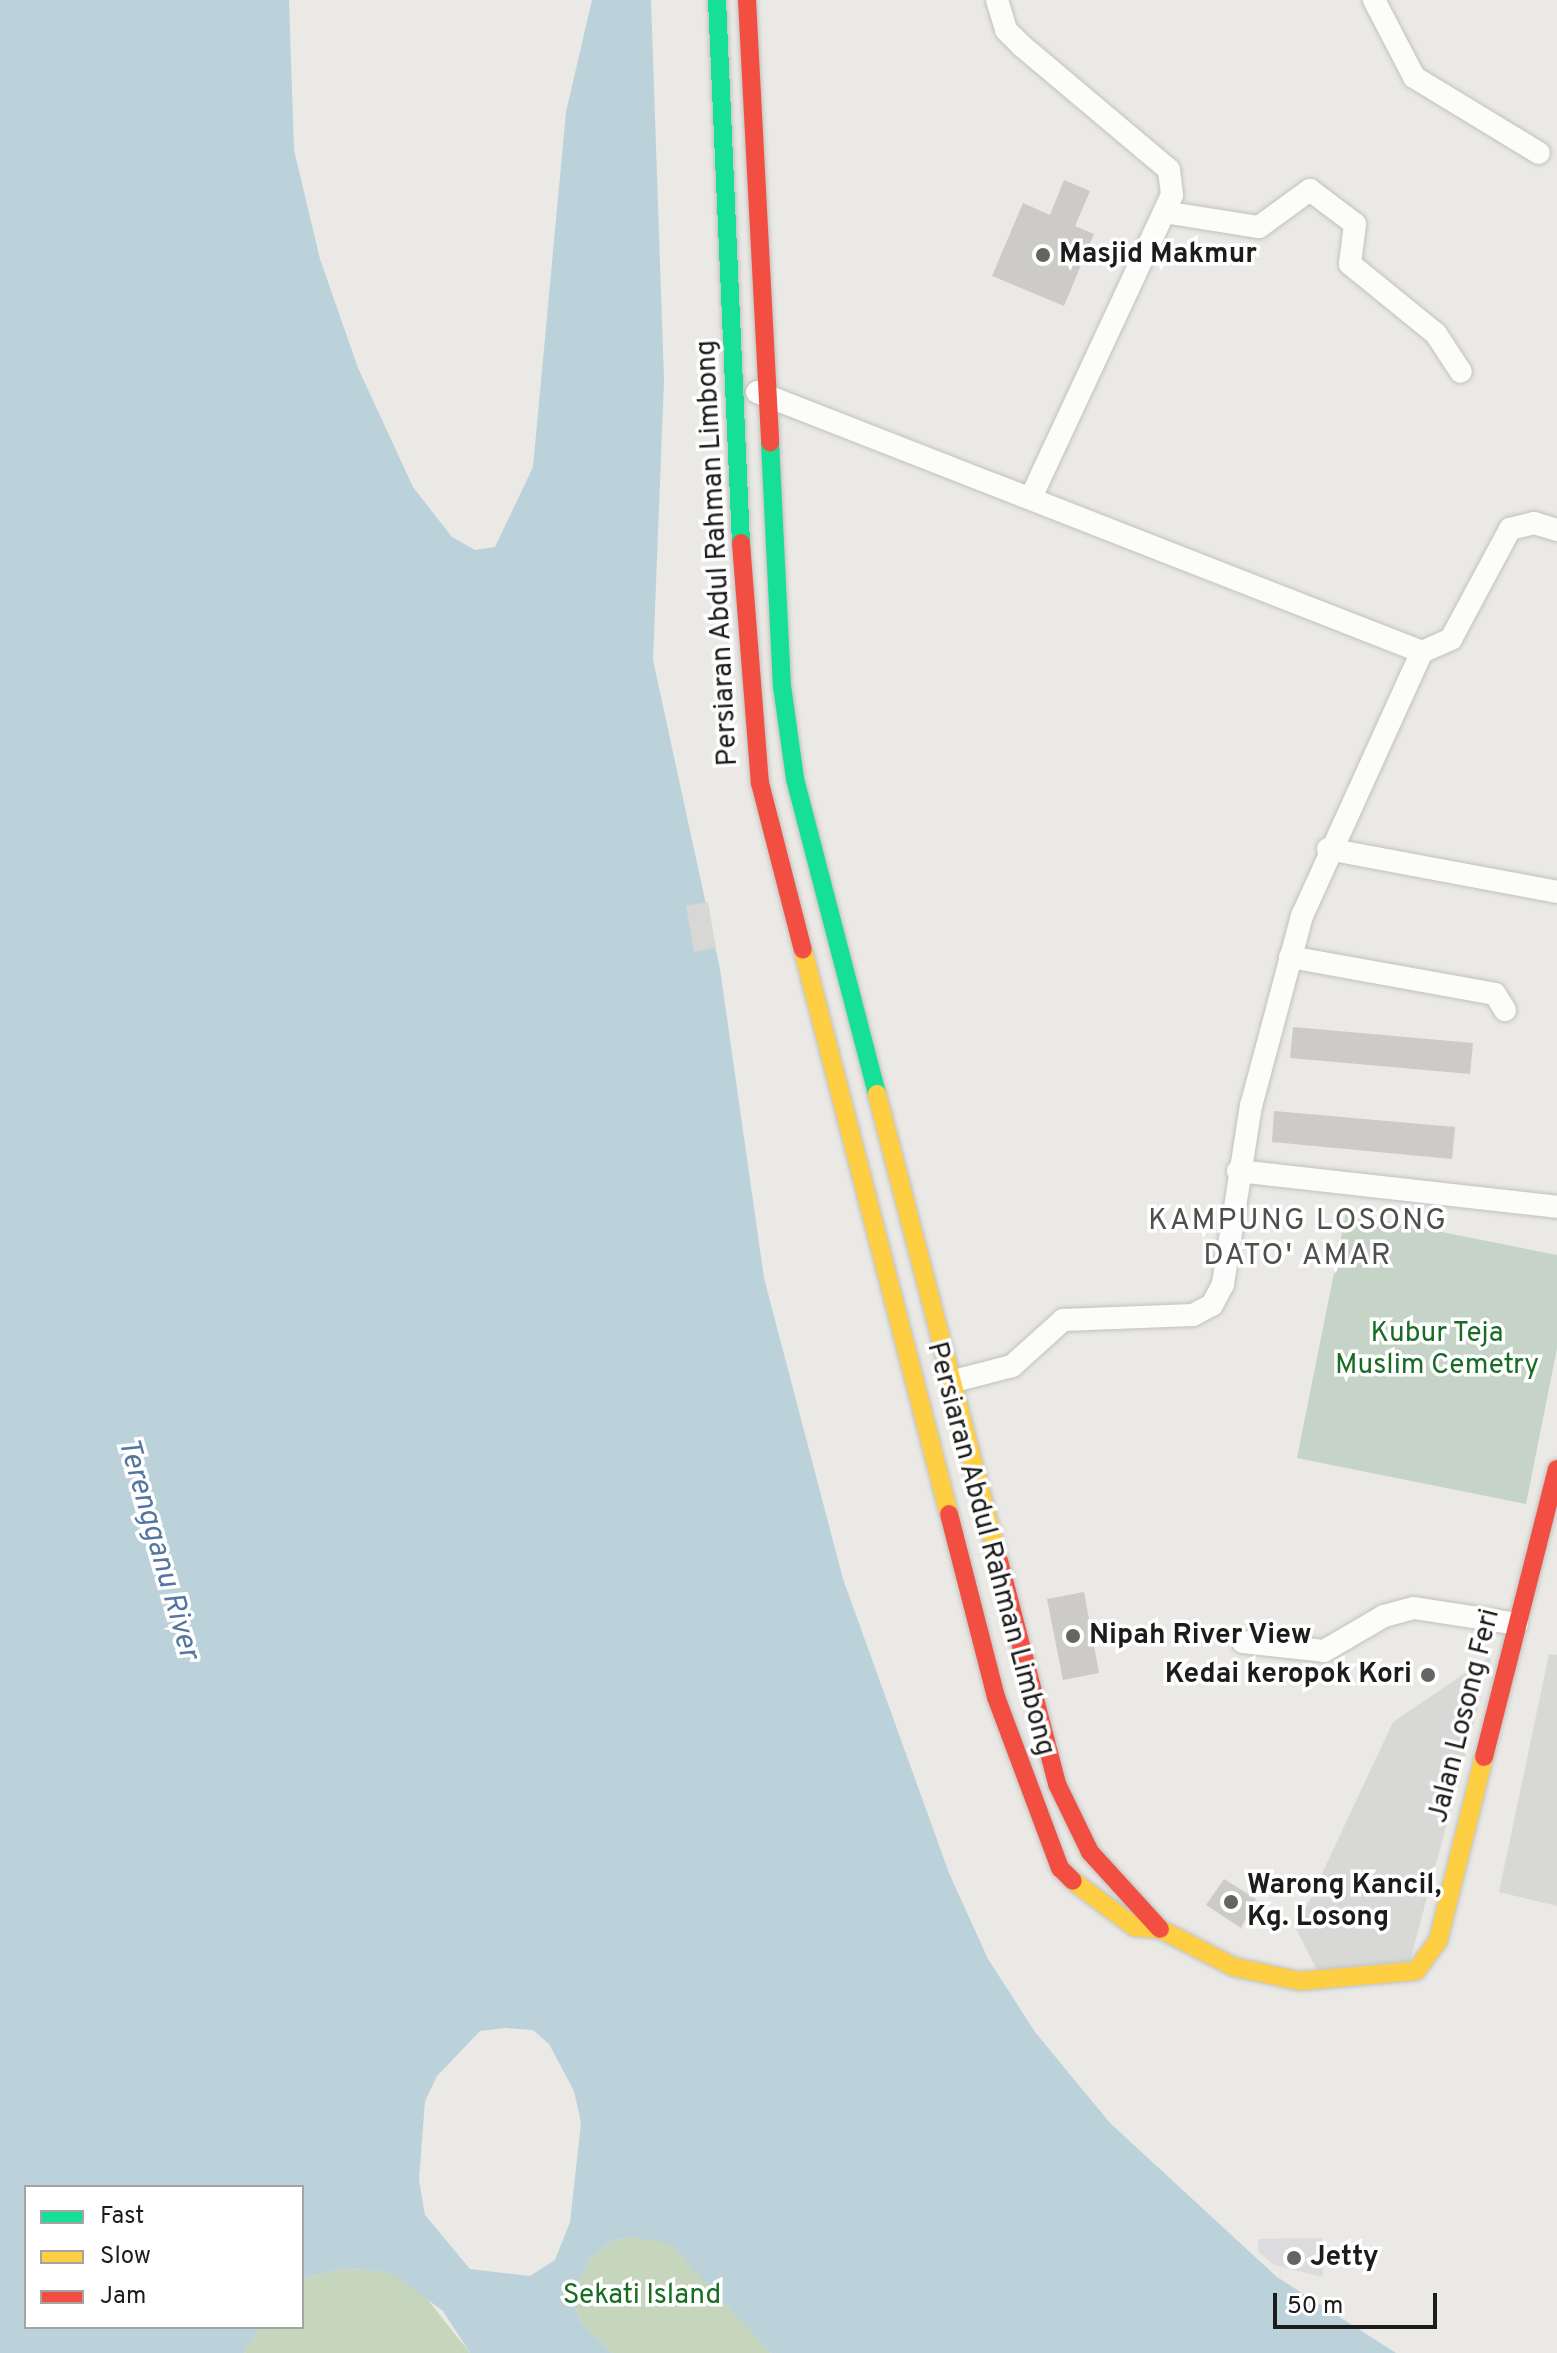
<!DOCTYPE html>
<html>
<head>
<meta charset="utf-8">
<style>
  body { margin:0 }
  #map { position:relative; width:1557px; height:2353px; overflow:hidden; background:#eae9e5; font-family:Overpass,sans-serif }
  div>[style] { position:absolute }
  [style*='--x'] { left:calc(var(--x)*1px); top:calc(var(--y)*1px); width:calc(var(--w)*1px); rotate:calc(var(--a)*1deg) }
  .religious>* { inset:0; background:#d8d8d6 }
  .forest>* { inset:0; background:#c5d6bd }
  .cemetery>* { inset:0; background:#c5d4c6 }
  .plaza>* { inset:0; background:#dcdcdf }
  .water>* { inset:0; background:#bcd2da }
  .pier>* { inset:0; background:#d7d7d5 }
  .building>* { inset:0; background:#cdcbc8 }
  .roads { filter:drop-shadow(0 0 2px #c1c1bf) drop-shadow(0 0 2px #c1c1bf) }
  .street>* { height:22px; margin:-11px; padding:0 11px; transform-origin:11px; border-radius:11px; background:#fcfcfb }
  .fast>* { height:18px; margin:-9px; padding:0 9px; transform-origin:9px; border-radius:9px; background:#16e098 }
  .slow>* { height:18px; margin:-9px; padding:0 9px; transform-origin:9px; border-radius:9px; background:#ffcf43 }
  .jam>* { height:18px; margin:-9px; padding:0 9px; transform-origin:9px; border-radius:9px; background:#f24e42 }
  .dots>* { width:22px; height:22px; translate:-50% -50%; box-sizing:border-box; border:4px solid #fff; border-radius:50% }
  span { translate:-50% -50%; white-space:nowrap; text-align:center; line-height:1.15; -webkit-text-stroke:7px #fff; paint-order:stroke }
  .poi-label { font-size:28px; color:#1c1c1c; font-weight:700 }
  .left { translate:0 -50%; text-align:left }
  .right { translate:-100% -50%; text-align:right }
  .street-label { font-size:28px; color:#1c1c1c }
  .park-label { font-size:28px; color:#186c24 }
  .neighbourhood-label { font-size:30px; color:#4f4f4f; letter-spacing:2px }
  .water-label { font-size:30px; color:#5576a0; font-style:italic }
  .legend { position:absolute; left:24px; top:2185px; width:280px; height:144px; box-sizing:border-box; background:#fff; border:2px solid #a4a4a4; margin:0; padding:10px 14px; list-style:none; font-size:24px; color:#1c1c1c }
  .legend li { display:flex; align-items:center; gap:16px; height:40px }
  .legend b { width:40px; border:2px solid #a4a4a4 }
  .scale { position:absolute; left:1273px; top:2293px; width:164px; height:36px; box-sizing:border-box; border:4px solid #1c1c1c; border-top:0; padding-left:10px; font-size:24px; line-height:28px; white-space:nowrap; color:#1c1c1c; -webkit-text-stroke:6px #fff; paint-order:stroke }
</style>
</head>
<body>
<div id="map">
  <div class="religious">
    <div style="clip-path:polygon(1549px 1654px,1557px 1655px,1557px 1906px,1499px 1892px)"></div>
    <div style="clip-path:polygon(1492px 1655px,1410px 1961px,1317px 1970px,1296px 1929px,1393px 1722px)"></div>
  </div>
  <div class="forest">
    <div style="clip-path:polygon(633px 2237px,670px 2243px,771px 2353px,612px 2353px,580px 2321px,572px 2297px,589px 2260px,613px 2240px)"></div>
    <div style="clip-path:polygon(345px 2268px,391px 2273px,420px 2290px,470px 2353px,244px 2353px,260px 2327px,302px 2327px,302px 2279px)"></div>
  </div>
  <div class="cemetery">
    <div style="clip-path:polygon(1346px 1213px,1557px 1255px,1557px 1348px,1526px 1504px,1297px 1458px)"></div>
  </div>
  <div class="plaza">
    <div style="clip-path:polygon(1322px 2238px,1323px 2277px,1274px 2265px,1258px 2251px,1258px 2239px)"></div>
  </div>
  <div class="water">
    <div style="clip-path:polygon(evenodd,0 0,289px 0,294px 150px,320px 259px,358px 368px,413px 487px,452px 537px,475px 550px,495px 547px,533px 467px,566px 112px,592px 0,651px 0,664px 380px,653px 660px,720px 969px,764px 1278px,843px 1579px,949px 1873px,988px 1959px,1035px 2032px,1110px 2123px,1277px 2277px,1396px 2353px,771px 2353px,670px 2244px,633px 2237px,613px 2240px,589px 2260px,572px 2297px,580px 2321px,612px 2353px,470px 2353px,443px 2311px,391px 2273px,345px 2268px,302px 2279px,302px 2187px,26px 2187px,26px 2327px,260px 2327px,244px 2353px,0 2353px,0 0,505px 2028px,533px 2030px,549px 2044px,574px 2091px,581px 2123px,570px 2222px,555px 2260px,530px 2276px,470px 2269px,425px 2215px,419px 2180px,425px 2101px,437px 2076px,480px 2031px,505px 2028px)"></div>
  </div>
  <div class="pier">
    <div style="clip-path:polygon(708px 902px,716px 948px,694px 952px,686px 906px)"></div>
  </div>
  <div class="building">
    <div style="clip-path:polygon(1064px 180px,1090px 191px,1075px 226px,1094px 234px,1064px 306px,992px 276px,1023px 203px,1050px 215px)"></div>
    <div style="clip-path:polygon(1293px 1027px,1473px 1043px,1470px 1074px,1290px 1058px)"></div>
    <div style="clip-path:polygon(1274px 1111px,1455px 1127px,1452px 1159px,1272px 1142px)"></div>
    <div style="clip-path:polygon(1084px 1592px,1099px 1673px,1063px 1680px,1047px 1599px)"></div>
    <div style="clip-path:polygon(1224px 1879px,1256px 1899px,1241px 1928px,1206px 1905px)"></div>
  </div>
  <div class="roads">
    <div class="street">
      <div style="--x:997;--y:0;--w:31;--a:73"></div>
      <div style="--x:1006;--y:30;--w:23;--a:45"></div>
      <div style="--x:1022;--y:46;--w:192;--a:40.1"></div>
      <div style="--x:1169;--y:170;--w:25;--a:83"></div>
      <div style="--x:1172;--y:195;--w:331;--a:115"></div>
      <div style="--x:1374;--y:0;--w:87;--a:62.5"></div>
      <div style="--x:1414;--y:77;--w:146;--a:31.3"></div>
      <div style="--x:1164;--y:212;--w:96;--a:9"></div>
      <div style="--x:1259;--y:227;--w:63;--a:-36"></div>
      <div style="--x:1310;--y:190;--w:56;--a:37.1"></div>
      <div style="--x:1355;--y:224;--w:40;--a:97.1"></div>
      <div style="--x:1350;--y:264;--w:111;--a:39.1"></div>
      <div style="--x:1436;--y:334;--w:45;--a:56.7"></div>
      <div style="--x:757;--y:392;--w:714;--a:21.35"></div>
      <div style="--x:1422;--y:652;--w:32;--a:-24"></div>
      <div style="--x:1451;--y:639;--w:125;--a:-61.8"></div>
      <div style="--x:1510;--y:529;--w:25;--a:-14"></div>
      <div style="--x:1534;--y:523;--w:24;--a:17"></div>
      <div style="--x:1328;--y:849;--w:233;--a:10.6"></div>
      <div style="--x:1290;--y:957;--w:208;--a:10.2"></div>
      <div style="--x:1495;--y:994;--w:19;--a:58"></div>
      <div style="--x:1238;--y:1171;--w:321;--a:6.4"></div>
      <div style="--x:954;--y:1381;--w:60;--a:-14.5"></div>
      <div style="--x:1012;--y:1366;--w:69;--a:-42"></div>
      <div style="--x:1063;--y:1320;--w:130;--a:-2.2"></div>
      <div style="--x:1193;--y:1315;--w:21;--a:-28"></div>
      <div style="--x:1212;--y:1305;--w:24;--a:-62"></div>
      <div style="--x:1223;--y:1284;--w:180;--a:-81.1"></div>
      <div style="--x:1251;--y:1106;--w:197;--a:-75"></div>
      <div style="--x:1302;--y:916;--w:290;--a:-65.6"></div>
      <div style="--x:1243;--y:1642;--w:81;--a:6.3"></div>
      <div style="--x:1324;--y:1651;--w:69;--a:-30.3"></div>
      <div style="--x:1384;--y:1616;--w:31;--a:-15"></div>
      <div style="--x:1414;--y:1608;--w:104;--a:8.8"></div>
    </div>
    <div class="fast">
      <div style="--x:717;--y:0;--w:544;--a:87.47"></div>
      <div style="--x:770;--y:442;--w:244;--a:87.2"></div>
      <div style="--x:782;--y:686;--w:94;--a:82"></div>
      <div style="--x:795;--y:779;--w:325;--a:75.4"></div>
    </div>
    <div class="slow">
      <div style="--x:803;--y:950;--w:583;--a:75.49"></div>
      <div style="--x:877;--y:1094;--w:483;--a:75.4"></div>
      <div style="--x:1073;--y:1881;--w:77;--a:36.6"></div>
      <div style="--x:1135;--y:1927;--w:25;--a:5"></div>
      <div style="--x:1160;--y:1929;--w:83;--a:27.2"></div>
      <div style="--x:1234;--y:1967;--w:67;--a:12"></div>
      <div style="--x:1300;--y:1981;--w:116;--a:-4.9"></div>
      <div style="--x:1416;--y:1971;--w:37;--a:-54"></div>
      <div style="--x:1438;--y:1941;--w:190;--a:-76"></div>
    </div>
    <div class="jam">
      <div style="--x:747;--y:0;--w:443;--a:87"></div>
      <div style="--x:741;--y:543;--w:241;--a:85.5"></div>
      <div style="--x:760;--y:783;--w:172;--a:75.6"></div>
      <div style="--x:949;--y:1514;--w:189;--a:75.6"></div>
      <div style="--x:996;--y:1697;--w:183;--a:69.5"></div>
      <div style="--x:1060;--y:1868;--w:18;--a:45"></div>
      <div style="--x:999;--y:1561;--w:230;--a:75.4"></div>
      <div style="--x:1057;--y:1784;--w:76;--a:64.1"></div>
      <div style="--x:1090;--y:1852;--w:104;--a:47.7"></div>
      <div style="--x:1484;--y:1757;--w:297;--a:-75.8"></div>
    </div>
  </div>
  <div class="dots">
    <div style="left:1043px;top:255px;background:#646462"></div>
    <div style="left:1073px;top:1636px;background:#646462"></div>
    <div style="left:1428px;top:1675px;background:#646462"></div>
    <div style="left:1231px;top:1902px;background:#646462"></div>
    <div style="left:1294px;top:2258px;background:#646462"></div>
  </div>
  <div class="poi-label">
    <span class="left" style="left:1059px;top:255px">Masjid Makmur</span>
    <span class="left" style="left:1089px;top:1636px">Nipah River View</span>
    <span class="right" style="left:1412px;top:1675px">Kedai keropok Kori</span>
    <span class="left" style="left:1247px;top:1902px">Warong Kancil,<br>Kg. Losong</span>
    <span class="left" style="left:1310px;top:2258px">Jetty</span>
  </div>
  <div class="street-label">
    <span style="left:718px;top:553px;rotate:-93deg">Persiaran Abdul Rahman Limbong</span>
    <span style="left:990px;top:1549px;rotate:75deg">Persiaran Abdul Rahman Limbong</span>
    <span style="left:1465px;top:1716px;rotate:-76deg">Jalan Losong Feri</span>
  </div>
  <div class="park-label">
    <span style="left:1437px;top:1350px">Kubur Teja<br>Muslim Cemetry</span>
    <span style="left:642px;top:2296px">Sekati Island</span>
  </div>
  <div class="neighbourhood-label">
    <span style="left:1298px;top:1239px">KAMPUNG LOSONG<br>DATO' AMAR</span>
  </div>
  <div class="water-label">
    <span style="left:157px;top:1549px;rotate:74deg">Terengganu River</span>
  </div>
  <ul class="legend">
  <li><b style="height:10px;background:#16e098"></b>Fast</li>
  <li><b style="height:10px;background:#ffcf43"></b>Slow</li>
  <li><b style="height:10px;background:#f24e42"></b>Jam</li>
  </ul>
  <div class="scale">50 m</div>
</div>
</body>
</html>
